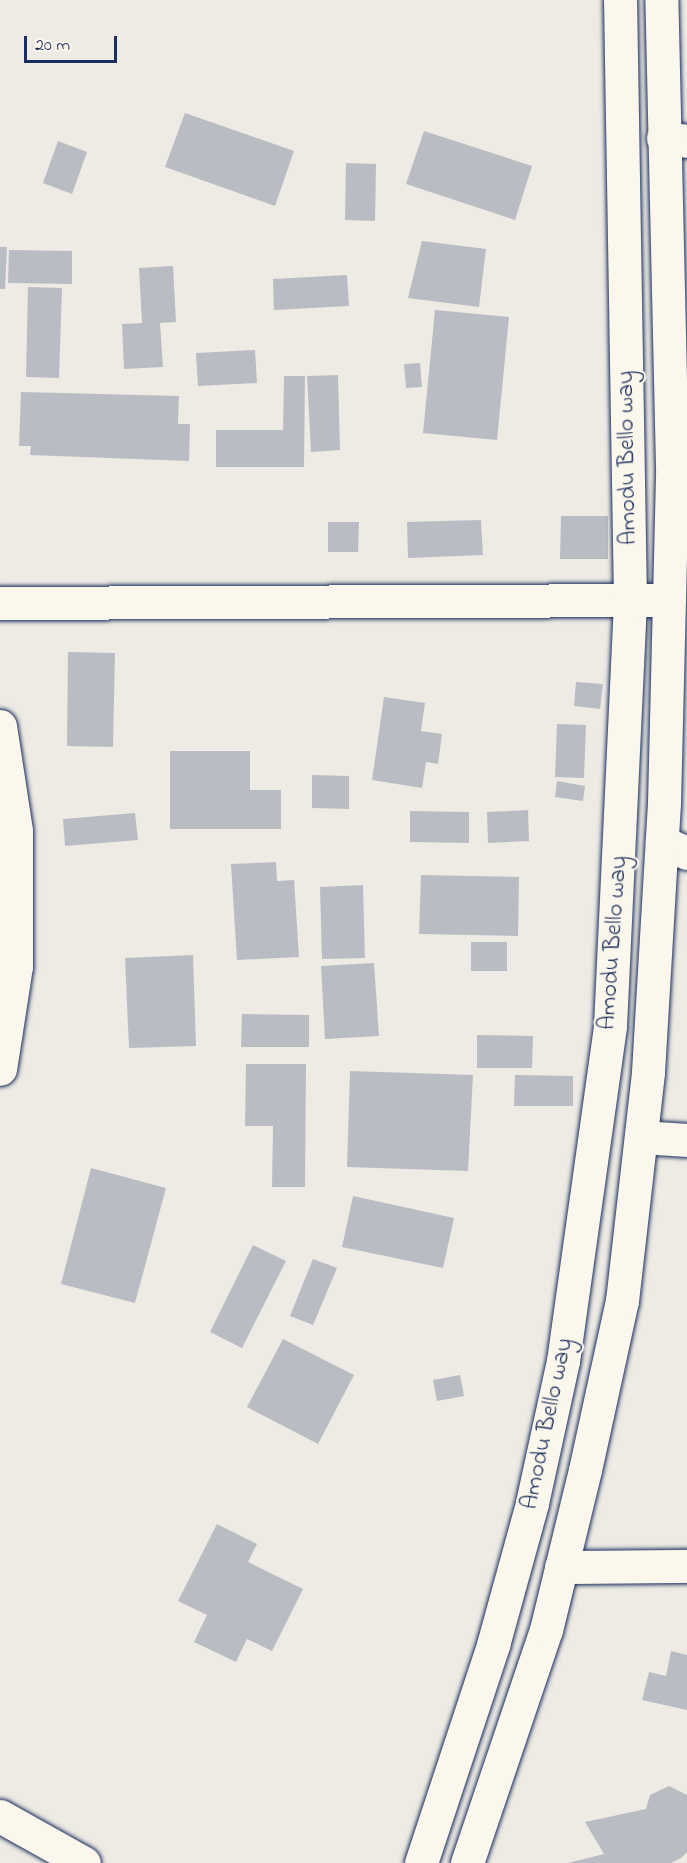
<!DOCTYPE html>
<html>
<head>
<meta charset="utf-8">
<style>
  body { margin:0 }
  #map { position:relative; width:687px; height:1863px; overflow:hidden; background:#eeebe4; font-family:"Indie Flower",sans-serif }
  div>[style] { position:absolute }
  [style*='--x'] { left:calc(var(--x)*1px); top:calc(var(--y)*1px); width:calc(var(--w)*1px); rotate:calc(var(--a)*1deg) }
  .building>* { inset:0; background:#b9bcc3 }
  .roads { filter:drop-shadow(0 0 2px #1b2f5e) drop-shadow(0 0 2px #1b2f5e) }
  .street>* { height:33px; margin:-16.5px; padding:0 16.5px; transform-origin:16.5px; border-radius:16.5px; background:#fbf7ec }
  .primary>* { height:33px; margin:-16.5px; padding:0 16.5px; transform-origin:16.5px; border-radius:16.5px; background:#fbf7ec }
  span { translate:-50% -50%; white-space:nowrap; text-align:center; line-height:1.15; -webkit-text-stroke:4.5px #fbf7ec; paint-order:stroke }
  .street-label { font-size:24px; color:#1b2f5e }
  .scale { position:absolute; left:24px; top:36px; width:93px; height:27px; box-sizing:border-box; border:3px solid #1b2f5e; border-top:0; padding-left:8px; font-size:18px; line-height:21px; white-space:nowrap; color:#1b2f5e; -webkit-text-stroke:4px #fbf7ec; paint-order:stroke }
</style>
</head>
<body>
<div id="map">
  <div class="building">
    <div style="clip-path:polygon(185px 113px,294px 151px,275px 206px,165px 167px)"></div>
    <div style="clip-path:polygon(424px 131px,532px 166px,515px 220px,406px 184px)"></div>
    <div style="clip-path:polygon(58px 141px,87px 152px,72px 194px,43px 183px)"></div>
    <div style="clip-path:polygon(346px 163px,376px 164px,375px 221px,345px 220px)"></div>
    <div style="clip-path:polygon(422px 241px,486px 249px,479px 307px,408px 298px)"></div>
    <div style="clip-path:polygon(0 247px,7px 247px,5px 289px,0 289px)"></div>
    <div style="clip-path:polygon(9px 250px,72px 251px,72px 284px,8px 283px)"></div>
    <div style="clip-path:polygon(173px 266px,176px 322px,160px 323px,163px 367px,124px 369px,122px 324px,142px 323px,139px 268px)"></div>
    <div style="clip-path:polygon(347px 275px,349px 306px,274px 310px,273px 279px)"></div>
    <div style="clip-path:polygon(28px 287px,62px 288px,59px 378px,26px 377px)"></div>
    <div style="clip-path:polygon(435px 310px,509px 317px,497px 440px,423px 433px)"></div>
    <div style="clip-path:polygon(255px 350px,257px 383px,198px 386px,196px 353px)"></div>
    <div style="clip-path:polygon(420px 363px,422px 387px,406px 388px,404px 364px)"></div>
    <div style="clip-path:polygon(338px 375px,340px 450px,311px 452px,307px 376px)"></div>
    <div style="clip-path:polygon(284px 376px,305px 376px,304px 467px,216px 467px,216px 430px,283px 430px)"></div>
    <div style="clip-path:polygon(21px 392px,179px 396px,178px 424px,190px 424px,189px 461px,30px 455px,31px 446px,19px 446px)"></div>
    <div style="clip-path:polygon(561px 516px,608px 516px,608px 559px,560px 559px)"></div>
    <div style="clip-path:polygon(481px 520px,483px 555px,408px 558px,407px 522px)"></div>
    <div style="clip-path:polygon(328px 522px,359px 522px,358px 552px,328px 552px)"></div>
    <div style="clip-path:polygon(68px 652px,115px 653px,113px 747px,67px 746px)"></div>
    <div style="clip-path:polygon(576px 682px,603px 684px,600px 709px,574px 706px)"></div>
    <div style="clip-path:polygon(384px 697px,425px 703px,421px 731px,442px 734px,438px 764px,426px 762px,422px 788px,372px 780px)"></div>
    <div style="clip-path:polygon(557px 724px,586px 725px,584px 778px,555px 777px)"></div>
    <div style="clip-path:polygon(170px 751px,250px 751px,250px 790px,281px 790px,281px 829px,170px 829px)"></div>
    <div style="clip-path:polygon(312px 775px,349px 776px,349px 809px,312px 808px)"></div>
    <div style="clip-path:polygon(557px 781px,585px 786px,583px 801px,555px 797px)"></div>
    <div style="clip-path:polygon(528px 810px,529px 841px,488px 843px,487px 812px)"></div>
    <div style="clip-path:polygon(410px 811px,469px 812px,469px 843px,410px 842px)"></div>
    <div style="clip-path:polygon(135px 813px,138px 840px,65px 846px,63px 819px)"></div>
    <div style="clip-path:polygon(276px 862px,277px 881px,294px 880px,299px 957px,237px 960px,231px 864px)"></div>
    <div style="clip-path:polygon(421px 875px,519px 877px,518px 936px,419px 934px)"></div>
    <div style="clip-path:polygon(363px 885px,365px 958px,322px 959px,320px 887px)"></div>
    <div style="clip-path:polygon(471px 942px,507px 942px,507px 971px,471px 971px)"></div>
    <div style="clip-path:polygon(193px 955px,196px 1046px,129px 1048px,125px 958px)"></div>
    <div style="clip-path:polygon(374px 963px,379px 1036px,325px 1039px,321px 966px)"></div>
    <div style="clip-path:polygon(242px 1014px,309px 1015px,309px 1047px,241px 1047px)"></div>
    <div style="clip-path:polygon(477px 1035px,533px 1036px,532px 1068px,477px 1068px)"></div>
    <div style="clip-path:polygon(246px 1064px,306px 1064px,305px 1187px,272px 1187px,273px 1126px,245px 1126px)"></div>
    <div style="clip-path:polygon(350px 1071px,473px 1075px,468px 1171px,347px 1167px)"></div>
    <div style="clip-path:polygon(515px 1075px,573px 1076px,573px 1106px,514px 1106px)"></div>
    <div style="clip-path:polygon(91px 1168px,166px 1188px,135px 1303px,61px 1284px)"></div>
    <div style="clip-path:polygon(353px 1196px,454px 1218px,443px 1268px,342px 1247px)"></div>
    <div style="clip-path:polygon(253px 1245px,286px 1261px,242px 1348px,210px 1332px)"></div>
    <div style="clip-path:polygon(313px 1259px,337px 1268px,313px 1325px,290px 1316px)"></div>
    <div style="clip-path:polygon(283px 1339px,354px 1375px,318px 1444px,247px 1407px)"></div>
    <div style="clip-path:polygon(460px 1375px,464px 1396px,437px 1401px,433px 1380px)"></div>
    <div style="clip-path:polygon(217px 1524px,257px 1544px,248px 1562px,303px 1589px,272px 1651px,247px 1639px,236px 1662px,194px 1642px,207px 1615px,178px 1601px)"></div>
    <div style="clip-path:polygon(671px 1651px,687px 1655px,687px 1710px,642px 1700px,649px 1672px,666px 1676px)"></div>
    <div style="clip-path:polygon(669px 1786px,687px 1795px,687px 1852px,681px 1858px,671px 1863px,568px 1863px,604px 1854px,585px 1822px,646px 1809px,650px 1795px)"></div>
  </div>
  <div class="roads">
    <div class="street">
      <div style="--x:663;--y:138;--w:24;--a:7"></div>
      <div style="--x:0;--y:603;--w:669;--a:-0.26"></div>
      <div style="--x:0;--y:726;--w:106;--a:81.3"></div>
      <div style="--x:16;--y:831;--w:135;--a:90"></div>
      <div style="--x:16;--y:966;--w:104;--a:98.8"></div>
      <div style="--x:662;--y:842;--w:27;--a:24"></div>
      <div style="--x:641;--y:1137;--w:46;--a:3.7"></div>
      <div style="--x:561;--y:1567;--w:126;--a:-0.5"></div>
      <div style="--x:0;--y:1816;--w:96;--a:29.2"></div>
    </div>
    <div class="primary">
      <div style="--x:421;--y:1863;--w:230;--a:-71.7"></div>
      <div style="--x:493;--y:1645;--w:147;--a:-74.6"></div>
      <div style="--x:532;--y:1503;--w:145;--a:-77.7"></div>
      <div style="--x:563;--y:1361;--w:338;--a:-82"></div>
      <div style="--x:610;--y:1026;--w:425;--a:-87.3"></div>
      <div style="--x:630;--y:601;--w:601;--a:-90.95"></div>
      <div style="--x:467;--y:1863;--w:246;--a:-71.3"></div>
      <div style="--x:546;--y:1630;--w:165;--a:-76.3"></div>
      <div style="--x:585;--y:1470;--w:173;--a:-77.7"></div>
      <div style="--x:622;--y:1301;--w:230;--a:-83.5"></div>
      <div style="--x:648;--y:1072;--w:269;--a:-86.6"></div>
      <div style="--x:664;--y:803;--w:336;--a:-88.6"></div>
      <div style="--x:672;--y:467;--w:467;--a:-91.3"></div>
    </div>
  </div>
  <div class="street-label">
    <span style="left:628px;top:458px;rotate:-91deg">Amodu Bello way</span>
    <span style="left:614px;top:943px;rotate:-86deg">Amodu Bello way</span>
    <span style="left:548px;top:1424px;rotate:-78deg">Amodu Bello way</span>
  </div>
  <div class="scale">20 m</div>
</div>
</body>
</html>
